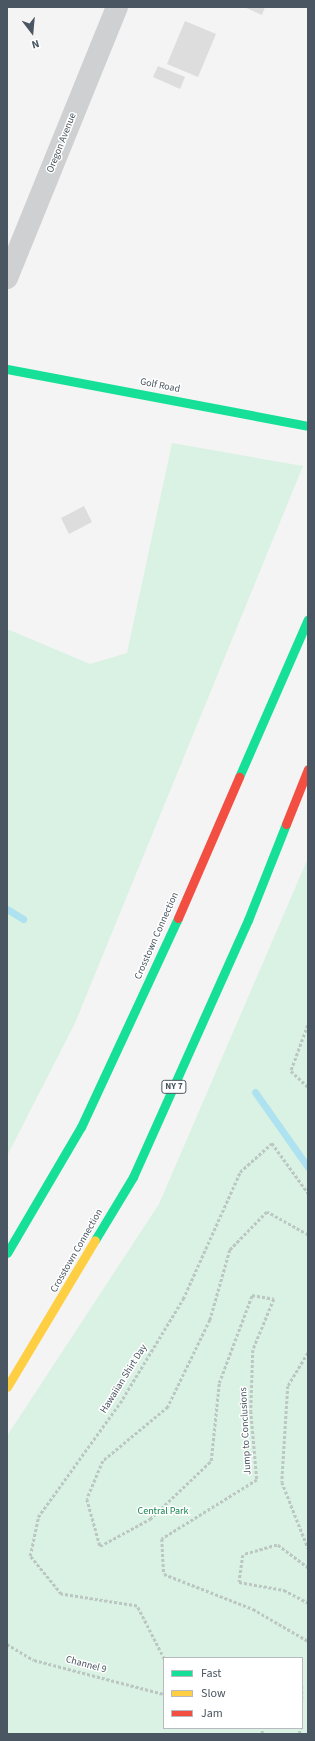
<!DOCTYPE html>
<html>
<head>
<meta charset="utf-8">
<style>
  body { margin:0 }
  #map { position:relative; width:315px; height:1741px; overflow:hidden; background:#f4f4f4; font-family:"Source Sans 3",sans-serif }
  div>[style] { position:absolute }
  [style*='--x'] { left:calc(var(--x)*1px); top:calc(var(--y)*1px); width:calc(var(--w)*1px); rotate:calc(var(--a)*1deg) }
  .green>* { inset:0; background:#d9f2e3 }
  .stream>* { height:7px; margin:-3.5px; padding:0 3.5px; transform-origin:3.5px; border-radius:3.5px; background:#aee2f0 }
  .building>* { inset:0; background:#ddddde }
  .path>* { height:2.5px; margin-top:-1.25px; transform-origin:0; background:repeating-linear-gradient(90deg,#bcc7c4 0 3px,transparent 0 5px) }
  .street>* { height:22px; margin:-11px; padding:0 11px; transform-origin:11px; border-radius:11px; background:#ced0d2 }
  .fast>* { height:9px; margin:-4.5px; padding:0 4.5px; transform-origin:4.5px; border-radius:4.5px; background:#16e098 }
  .slow>* { height:9px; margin:-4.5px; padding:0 4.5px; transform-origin:4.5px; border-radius:4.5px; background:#ffcf43 }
  .jam>* { height:9px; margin:-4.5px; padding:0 4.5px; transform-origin:4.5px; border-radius:4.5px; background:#f24e42 }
  span { translate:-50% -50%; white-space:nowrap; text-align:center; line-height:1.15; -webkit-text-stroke:3px #fff; paint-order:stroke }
  .shield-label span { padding:1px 3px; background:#fff; border:1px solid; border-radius:3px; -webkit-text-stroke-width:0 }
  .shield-label { font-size:9px; color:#4a5661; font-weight:700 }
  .street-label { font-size:10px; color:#4a5661 }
  .park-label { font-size:10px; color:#17864f }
  .frame { position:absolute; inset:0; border:8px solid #4a5661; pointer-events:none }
  .legend { position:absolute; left:163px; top:1657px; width:140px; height:72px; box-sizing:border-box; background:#fff; border:1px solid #b7bbc0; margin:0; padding:5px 7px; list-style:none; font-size:12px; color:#4a5661 }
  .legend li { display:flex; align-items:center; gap:8px; height:20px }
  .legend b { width:20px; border:1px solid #b7bbc0 }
  .north { position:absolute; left:12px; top:12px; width:40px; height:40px; -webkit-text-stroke:3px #fff; paint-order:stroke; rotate:164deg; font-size:11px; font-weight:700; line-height:16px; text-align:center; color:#4a5661 }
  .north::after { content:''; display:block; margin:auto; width:14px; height:18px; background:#4a5661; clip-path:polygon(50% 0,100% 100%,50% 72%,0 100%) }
</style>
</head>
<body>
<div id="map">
  <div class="green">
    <div style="clip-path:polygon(172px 443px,303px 466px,75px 1023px,7px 1156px,7px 629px,90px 664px,127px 653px)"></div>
    <div style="clip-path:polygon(evenodd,308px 858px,308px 1734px,7px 1734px,7px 1436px,159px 1204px,308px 858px,164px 1658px,302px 1658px,302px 1728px,164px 1728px,164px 1658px)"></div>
  </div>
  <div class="stream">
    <div style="--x:7;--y:909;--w:19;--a:32"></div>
    <div style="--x:255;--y:1092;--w:92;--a:54.8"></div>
  </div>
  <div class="building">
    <div style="clip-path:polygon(244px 7px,265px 7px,262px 15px)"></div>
    <div style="clip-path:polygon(185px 21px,216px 34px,198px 77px,167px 64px)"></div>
    <div style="clip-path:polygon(158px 66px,185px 77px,180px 89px,153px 77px)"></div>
    <div style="clip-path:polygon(84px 506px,92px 522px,69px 534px,61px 518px)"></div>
  </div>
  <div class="path">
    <div style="--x:308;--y:1025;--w:49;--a:110.3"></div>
    <div style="--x:291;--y:1071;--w:23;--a:43"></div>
    <div style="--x:308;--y:1235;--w:47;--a:-150.7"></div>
    <div style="--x:267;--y:1212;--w:53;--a:134.2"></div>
    <div style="--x:230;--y:1250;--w:73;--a:105.9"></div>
    <div style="--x:210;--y:1320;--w:97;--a:115.8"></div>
    <div style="--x:168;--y:1407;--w:85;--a:140.3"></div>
    <div style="--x:103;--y:1461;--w:41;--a:112.8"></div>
    <div style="--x:87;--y:1499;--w:49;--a:74.5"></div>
    <div style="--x:100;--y:1546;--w:57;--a:-28.4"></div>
    <div style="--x:150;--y:1519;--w:84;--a:-43.6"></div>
    <div style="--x:211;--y:1461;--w:78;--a:-84.1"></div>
    <div style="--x:219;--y:1383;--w:94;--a:-69.4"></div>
    <div style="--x:252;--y:1295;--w:22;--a:10"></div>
    <div style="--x:274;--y:1299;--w:55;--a:112.4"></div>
    <div style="--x:253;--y:1350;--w:61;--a:91.9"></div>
    <div style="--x:251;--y:1411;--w:69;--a:85"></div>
    <div style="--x:257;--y:1480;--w:112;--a:148.2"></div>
    <div style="--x:162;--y:1539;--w:35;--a:87"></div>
    <div style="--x:164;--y:1574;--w:96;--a:21.5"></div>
    <div style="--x:253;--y:1609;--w:64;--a:30.2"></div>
    <div style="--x:308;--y:1353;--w:39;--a:121"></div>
    <div style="--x:288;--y:1386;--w:96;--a:93.6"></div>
    <div style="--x:282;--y:1482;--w:71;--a:68.5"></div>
    <div style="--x:308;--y:1568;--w:39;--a:-143"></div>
    <div style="--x:277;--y:1545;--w:35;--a:164"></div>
    <div style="--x:243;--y:1555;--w:27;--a:98"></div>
    <div style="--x:239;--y:1582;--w:46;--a:10.1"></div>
    <div style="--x:284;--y:1590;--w:27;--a:28"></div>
    <div style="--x:7;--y:1644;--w:31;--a:31"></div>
    <div style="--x:34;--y:1660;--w:134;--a:14.7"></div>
    <div style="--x:164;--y:1659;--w:59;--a:-117"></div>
    <div style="--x:137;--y:1606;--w:77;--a:-171"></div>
    <div style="--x:61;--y:1594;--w:49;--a:-129.2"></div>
    <div style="--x:30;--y:1556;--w:40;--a:-78"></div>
    <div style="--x:38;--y:1517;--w:140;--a:-54.3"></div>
    <div style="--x:120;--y:1403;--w:122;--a:-58.8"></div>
    <div style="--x:183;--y:1299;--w:139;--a:-65.8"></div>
    <div style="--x:240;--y:1172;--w:43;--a:-42.2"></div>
    <div style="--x:272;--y:1143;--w:62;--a:54.2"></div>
    <div style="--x:302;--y:1686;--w:16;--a:90"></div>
    <div style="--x:262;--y:1734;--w:6;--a:-90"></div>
    <div style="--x:299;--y:1734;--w:6;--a:-81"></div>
  </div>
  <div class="street">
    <div style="--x:7;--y:278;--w:292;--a:-67.9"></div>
  </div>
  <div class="fast">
    <div style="--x:7;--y:369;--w:306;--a:10.7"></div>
    <div style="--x:239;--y:777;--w:172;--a:-66.4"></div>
    <div style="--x:95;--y:1240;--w:74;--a:-58.9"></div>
    <div style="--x:133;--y:1177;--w:282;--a:-65.9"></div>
    <div style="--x:248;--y:920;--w:103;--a:-68.4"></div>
    <div style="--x:7;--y:1253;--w:146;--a:-59.6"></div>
    <div style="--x:81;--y:1127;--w:230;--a:-65.1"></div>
  </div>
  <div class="slow">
    <div style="--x:7;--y:1387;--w:171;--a:-59.1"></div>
  </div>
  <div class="jam">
    <div style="--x:286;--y:824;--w:59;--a:-68.2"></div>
    <div style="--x:178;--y:918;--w:154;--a:-66.6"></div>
  </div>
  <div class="shield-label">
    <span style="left:174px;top:1087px">NY 7</span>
  </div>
  <div class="street-label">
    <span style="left:62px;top:143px;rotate:-68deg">Oregon Avenue</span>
    <span style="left:160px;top:386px;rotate:11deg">Golf Road</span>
    <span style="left:157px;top:936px;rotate:-66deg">Crosstown Connection</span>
    <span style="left:77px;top:1251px;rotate:-60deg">Crosstown Connection</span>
    <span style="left:124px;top:1379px;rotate:-58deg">Hawaiian Shirt Day</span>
    <span style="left:246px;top:1431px;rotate:-93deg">Jump to Conclusions</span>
    <span style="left:86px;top:1665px;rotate:15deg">Channel 9</span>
  </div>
  <div class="park-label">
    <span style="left:163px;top:1512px">Central Park</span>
  </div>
  <div class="frame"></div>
  <ul class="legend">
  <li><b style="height:5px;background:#16e098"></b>Fast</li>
  <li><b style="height:5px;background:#ffcf43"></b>Slow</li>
  <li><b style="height:5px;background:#f24e42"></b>Jam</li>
  </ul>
  <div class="north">N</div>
</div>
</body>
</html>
